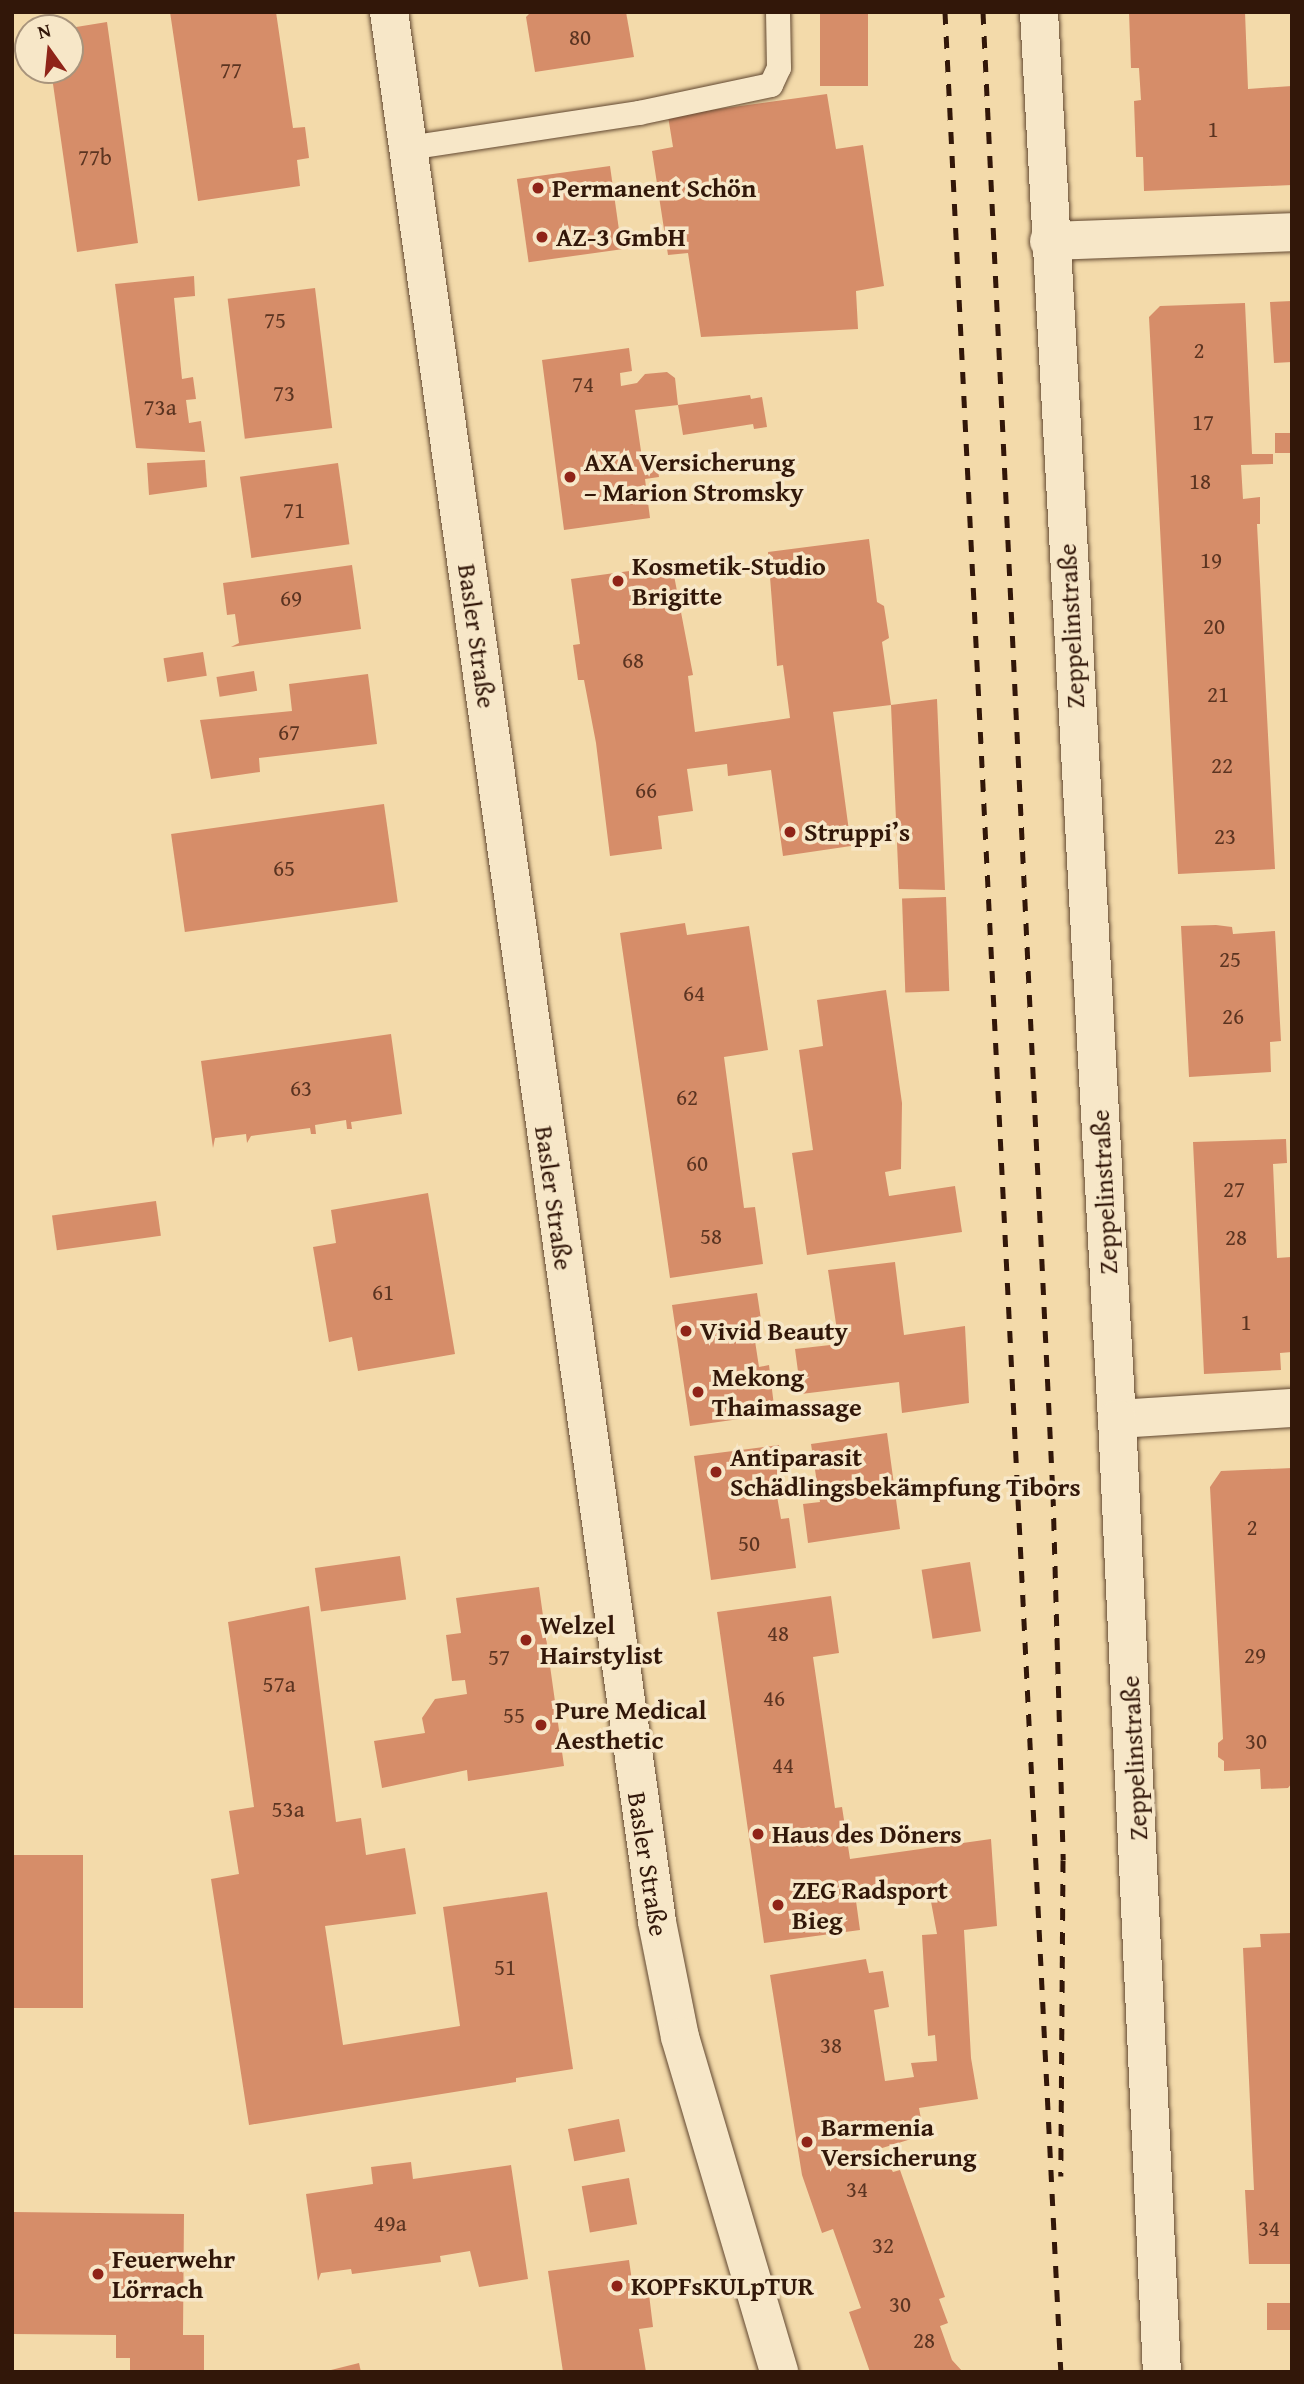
<!DOCTYPE html>
<html>
<head>
<meta charset="utf-8">
<style>
	body { margin:0 }
	#map { position:relative; width:1304px; height:2384px; overflow:hidden; background:#f3daaa; font-family:"Gentium Book Plus",serif }
	div>[style] { position:absolute }
	[style*='--x'] { left:calc(var(--x)*1px); top:calc(var(--y)*1px); width:calc(var(--w)*1px); rotate:calc(var(--a)*1deg) }
	.building>* { inset:0; background:#d68d69; transform-origin:0 0 }
	.roads { filter:drop-shadow(0 0 2px #624831) drop-shadow(0 0 2px #624831) }
	.service>* { height:24px; margin:-12px; padding:0 12px; transform-origin:12px; border-radius:12px; background:#f7e7c8 }
	.minor>* { height:38px; margin:-19px; padding:0 19px; transform-origin:19px; border-radius:19px; background:#f7e7c8 }
	.secondary>* { height:38px; margin:-19px; padding:0 19px; transform-origin:19px; border-radius:19px; background:#f7e7c8 }
	.rail>* { height:5px; margin-top:-2.5px; transform-origin:0; background:repeating-linear-gradient(90deg,#321709 0 12px,transparent 0 24px) }
	.dots>* { width:19px; height:19px; translate:-50% -50%; box-sizing:border-box; border:4px solid #f7e7c8; border-radius:50% }
	span { translate:-50% -50%; white-space:nowrap; text-align:center; line-height:1.15; -webkit-text-stroke:7px #f7e7c8; paint-order:stroke }
	.number-label { font-size:23px; color:#5b3421 }
	.number-label span { -webkit-text-stroke-width:0 }
	.poi-label { font-size:26px; color:#321709; font-weight:700 }
	.left { translate:0 -50%; text-align:left }
	.street-label { font-size:26px; color:#321709 }
	.frame { position:absolute; inset:0; border:14px solid #321709; pointer-events:none }
	.north { position:absolute; left:14px; top:14px; width:70px; height:70px; box-sizing:border-box; background:#f7e7c8; border:2px solid #a8947c; border-radius:50%; rotate:345deg; font-size:19px; font-weight:700; line-height:28px; text-align:center; color:#321709 }
	.north::after { content:''; display:block; margin:auto; width:24px; height:32px; background:#8f2418; clip-path:polygon(50% 0,100% 100%,50% 72%,0 100%) }
</style>
</head>
<body>
<div id="map">
	<div class="building">
		<div style="clip-path:polygon(170px 12px,276px 12px,293px 128px,305px 127px,309px 158px,297px 160px,300px 186px,198px 201px)"></div>
		<div style="clip-path:polygon(531px 12px,626px 12px,634px 57px,535px 72px,526px 17px)"></div>
		<div style="left:820px;top:12px;width:48px;height:74px"></div>
		<div style="clip-path:polygon(1129px 12px,1245px 12px,1248px 89px,1292px 86px,1292px 185px,1144px 191px,1143px 157px,1136px 157px,1134px 101px,1141px 100px,1139px 68px,1131px 68px)"></div>
		<div style="clip-path:polygon(107px 22px,138px 243px,77px 252px,51px 70px,70px 70px,70px 28px)"></div>
		<div style="clip-path:polygon(827px 94px,836px 149px,863px 145px,884px 286px,856px 291px,858px 329px,701px 337px,688px 253px,668px 255px,652px 151px,673px 147px,668px 116px)"></div>
		<div style="left:610px;top:166px;width:84px;height:94px;rotate:82deg"></div>
		<div style="clip-path:polygon(194px 276px,195px 296px,174px 298px,182px 379px,193px 377px,196px 399px,186px 400px,189px 423px,201px 421px,205px 452px,136px 448px,115px 284px)"></div>
		<div style="left:315px;top:288px;width:141px;height:88px;rotate:83deg"></div>
		<div style="clip-path:polygon(1292px 301px,1292px 362px,1274px 363px,1270px 302px)"></div>
		<div style="clip-path:polygon(1245px 303px,1252px 454px,1273px 454px,1273px 464px,1241px 465px,1243px 499px,1260px 497px,1260px 524px,1257px 524px,1275px 869px,1178px 874px,1149px 317px,1160px 306px)"></div>
		<div style="clip-path:polygon(629px 348px,632px 371px,620px 373px,621px 386px,637px 383px,645px 374px,667px 372px,675px 378px,678px 405px,635px 410px,642px 458px,656px 456px,659px 477px,645px 479px,650px 518px,564px 530px,542px 360px)"></div>
		<div style="clip-path:polygon(750px 395px,751px 399px,762px 397px,767px 427px,754px 429px,753px 424px,683px 435px,678px 405px)"></div>
		<div style="left:1292px;top:433px;width:20px;height:17px;rotate:90deg"></div>
		<div style="clip-path:polygon(205px 460px,207px 487px,149px 495px,147px 463px)"></div>
		<div style="left:338px;top:463px;width:82px;height:99px;rotate:82deg"></div>
		<div style="clip-path:polygon(869px 539px,877px 602px,884px 606px,889px 638px,882px 642px,891px 705px,937px 699px,945px 890px,899px 889px,891px 705px,833px 712px,851px 846px,783px 856px,771px 770px,728px 776px,727px 764px,687px 769px,693px 811px,658px 816px,662px 849px,610px 856px,596px 743px,584px 680px,578px 680px,573px 645px,580px 644px,571px 579px,644px 569px,649px 564px,672px 565px,693px 675px,688px 676px,695px 732px,790px 718px,783px 665px,777px 666px,768px 552px)"></div>
		<div style="clip-path:polygon(352px 565px,361px 629px,231px 647px,239px 643px,235px 614px,227px 615px,223px 583px)"></div>
		<div style="left:203px;top:652px;width:24px;height:40px;rotate:81deg"></div>
		<div style="left:254px;top:671px;width:20px;height:38px;rotate:81deg"></div>
		<div style="clip-path:polygon(368px 674px,377px 744px,259px 758px,260px 772px,211px 779px,200px 720px,292px 711px,289px 684px)"></div>
		<div style="left:384px;top:804px;width:99px;height:215px;rotate:82deg"></div>
		<div style="left:946px;top:897px;width:94px;height:44px;rotate:88deg"></div>
		<div style="clip-path:polygon(685px 923px,687px 935px,749px 926px,768px 1050px,724px 1057px,744px 1208px,755px 1207px,763px 1264px,670px 1278px,620px 933px)"></div>
		<div style="clip-path:polygon(1216px 925px,1232px 927px,1233px 934px,1275px 931px,1281px 1041px,1270px 1042px,1271px 1072px,1189px 1077px,1181px 926px)"></div>
		<div style="clip-path:polygon(886px 990px,902px 1103px,901px 1169px,885px 1172px,889px 1196px,955px 1186px,962px 1232px,807px 1255px,792px 1153px,813px 1150px,799px 1050px,823px 1046px,817px 1000px)"></div>
		<div style="clip-path:polygon(391px 1034px,402px 1114px,351px 1122px,352px 1129px,347px 1129px,346px 1120px,315px 1125px,316px 1134px,311px 1134px,310px 1128px,251px 1136px,247px 1143px,246px 1134px,215px 1138px,213px 1148px,201px 1061px)"></div>
		<div style="clip-path:polygon(1286px 1139px,1287px 1163px,1273px 1164px,1277px 1258px,1291px 1257px,1292px 1352px,1280px 1353px,1281px 1370px,1204px 1374px,1193px 1142px)"></div>
		<div style="clip-path:polygon(428px 1193px,455px 1354px,358px 1371px,352px 1337px,329px 1342px,313px 1247px,336px 1243px,331px 1210px)"></div>
		<div style="left:156px;top:1201px;width:35px;height:105px;rotate:82deg"></div>
		<div style="clip-path:polygon(895px 1262px,904px 1335px,965px 1326px,969px 1403px,902px 1413px,899px 1382px,801px 1394px,795px 1349px,839px 1344px,828px 1270px)"></div>
		<div style="clip-path:polygon(757px 1293px,764px 1339px,755px 1341px,759px 1367px,769px 1365px,775px 1414px,690px 1426px,672px 1305px)"></div>
		<div style="clip-path:polygon(887px 1433px,900px 1529px,808px 1543px,803px 1504px,820px 1502px,811px 1444px)"></div>
		<div style="clip-path:polygon(779px 1445px,785px 1495px,777px 1496px,781px 1519px,789px 1518px,796px 1568px,711px 1580px,694px 1456px)"></div>
		<div style="clip-path:polygon(1292px 1468px,1292px 1783px,1288px 1788px,1261px 1789px,1260px 1769px,1224px 1771px,1224px 1761px,1218px 1757px,1218px 1743px,1223px 1739px,1210px 1487px,1221px 1471px)"></div>
		<div style="left:400px;top:1556px;width:44px;height:86px;rotate:82deg"></div>
		<div style="left:970px;top:1562px;width:70px;height:49px;rotate:81deg"></div>
		<div style="clip-path:polygon(539px 1587px,564px 1766px,468px 1781px,467px 1770px,382px 1788px,374px 1741px,425px 1733px,422px 1718px,435px 1699px,467px 1694px,465px 1680px,452px 1681px,446px 1635px,461px 1633px,456px 1598px)"></div>
		<div style="clip-path:polygon(831px 1596px,839px 1653px,813px 1657px,835px 1808px,842px 1807px,850px 1859px,991px 1839px,997px 1926px,964px 1930px,971px 2058px,978px 2099px,919px 2108px,924px 2135px,879px 2149px,893px 2172px,900px 2170px,945px 2297px,939px 2299px,948px 2323px,940px 2326px,952px 2360px,963px 2372px,870px 2372px,849px 2312px,861px 2308px,833px 2229px,822px 2233px,802px 2175px,770px 1975px,866px 1959px,869px 1973px,883px 1971px,889px 2007px,874px 2010px,885px 2081px,914px 2077px,911px 2063px,937px 2061px,935px 2035px,928px 2036px,922px 1935px,937px 1934px,929px 1891px,856px 1901px,860px 1930px,764px 1943px,717px 1612px)"></div>
		<div style="clip-path:polygon(309px 1606px,336px 1822px,361px 1818px,366px 1855px,405px 1848px,416px 1914px,325px 1926px,343px 2045px,460px 2026px,443px 1907px,547px 1892px,573px 2069px,516px 2078px,516px 2082px,249px 2125px,211px 1879px,239px 1874px,229px 1811px,254px 1807px,228px 1622px)"></div>
		<div style="left:12px;top:1855px;width:71px;height:153px"></div>
		<div style="clip-path:polygon(1292px 1933px,1292px 2264px,1249px 2264px,1245px 2190px,1254px 2190px,1243px 1948px,1261px 1947px,1260px 1934px)"></div>
		<div style="left:619px;top:2119px;width:33px;height:52px;rotate:79deg"></div>
		<div style="clip-path:polygon(411px 2162px,413px 2179px,511px 2165px,528px 2279px,479px 2287px,470px 2251px,440px 2256px,441px 2262px,352px 2274px,351px 2269px,321px 2273px,318px 2281px,306px 2194px,373px 2184px,371px 2167px)"></div>
		<div style="left:629px;top:2178px;width:47px;height:48px;rotate:80deg"></div>
		<div style="clip-path:polygon(12px 2212px,184px 2214px,183px 2335px,204px 2335px,204px 2372px,130px 2372px,130px 2358px,116px 2358px,116px 2335px,12px 2334px)"></div>
		<div style="clip-path:polygon(629px 2260px,633px 2288px,648px 2286px,653px 2327px,639px 2329px,646px 2372px,563px 2372px,548px 2271px)"></div>
		<div style="left:1267px;top:2303px;width:25px;height:27px"></div>
		<div style="clip-path:polygon(359px 2363px,361px 2372px,327px 2372px,327px 2371px)"></div>
	</div>
	<div class="roads">
		<div class="service">
			<div style="--x:408;--y:148;--w:234;--a:-8.6"></div>
			<div style="--x:639;--y:113;--w:135;--a:-12"></div>
			<div style="--x:771;--y:85;--w:19;--a:-65"></div>
			<div style="--x:779;--y:68;--w:56;--a:-91"></div>
		</div>
		<div class="minor">
			<div style="--x:1049;--y:241;--w:243;--a:-2.1"></div>
			<div style="--x:1117;--y:1419;--w:175;--a:-3.6"></div>
		</div>
		<div class="secondary">
			<div style="--x:389;--y:12;--w:1929;--a:82.01"></div>
			<div style="--x:657;--y:1922;--w:117;--a:78.7"></div>
			<div style="--x:680;--y:2037;--w:349;--a:73.5"></div>
			<div style="--x:1039;--y:12;--w:1409;--a:86.83"></div>
			<div style="--x:1117;--y:1419;--w:954;--a:87.3"></div>
		</div>
	</div>
	<div class="rail">
		<div style="--x:945;--y:12;--w:2363;--a:87.19"></div>
		<div style="--x:983;--y:12;--w:1484;--a:87.3"></div>
		<div style="--x:1053;--y:1494;--w:366;--a:88.4"></div>
		<div style="--x:1063;--y:1860;--w:316;--a:90.4"></div>
	</div>
	<div class="dots">
		<div style="left:538px;top:188px;background:#8f2418"></div>
		<div style="left:542px;top:237px;background:#8f2418"></div>
		<div style="left:570px;top:477px;background:#8f2418"></div>
		<div style="left:618px;top:581px;background:#8f2418"></div>
		<div style="left:790px;top:832px;background:#8f2418"></div>
		<div style="left:686px;top:1331px;background:#8f2418"></div>
		<div style="left:698px;top:1392px;background:#8f2418"></div>
		<div style="left:716px;top:1472px;background:#8f2418"></div>
		<div style="left:526px;top:1640px;background:#8f2418"></div>
		<div style="left:541px;top:1725px;background:#8f2418"></div>
		<div style="left:758px;top:1834px;background:#8f2418"></div>
		<div style="left:778px;top:1905px;background:#8f2418"></div>
		<div style="left:807px;top:2142px;background:#8f2418"></div>
		<div style="left:98px;top:2274px;background:#8f2418"></div>
		<div style="left:617px;top:2286px;background:#8f2418"></div>
	</div>
	<div class="number-label">
		<span style="left:580px;top:37px">80</span>
		<span style="left:231px;top:70px">77</span>
		<span style="left:1213px;top:129px">1</span>
		<span style="left:95px;top:157px">77b</span>
		<span style="left:275px;top:320px">75</span>
		<span style="left:1199px;top:350px">2</span>
		<span style="left:583px;top:384px">74</span>
		<span style="left:284px;top:393px">73</span>
		<span style="left:160px;top:407px">73a</span>
		<span style="left:1203px;top:422px">17</span>
		<span style="left:1200px;top:481px">18</span>
		<span style="left:294px;top:510px">71</span>
		<span style="left:1211px;top:560px">19</span>
		<span style="left:291px;top:598px">69</span>
		<span style="left:1214px;top:626px">20</span>
		<span style="left:633px;top:660px">68</span>
		<span style="left:1218px;top:694px">21</span>
		<span style="left:289px;top:732px">67</span>
		<span style="left:1222px;top:765px">22</span>
		<span style="left:646px;top:790px">66</span>
		<span style="left:1225px;top:836px">23</span>
		<span style="left:284px;top:868px">65</span>
		<span style="left:1230px;top:959px">25</span>
		<span style="left:694px;top:993px">64</span>
		<span style="left:1233px;top:1016px">26</span>
		<span style="left:301px;top:1088px">63</span>
		<span style="left:687px;top:1097px">62</span>
		<span style="left:697px;top:1163px">60</span>
		<span style="left:1234px;top:1189px">27</span>
		<span style="left:711px;top:1236px">58</span>
		<span style="left:1236px;top:1237px">28</span>
		<span style="left:383px;top:1292px">61</span>
		<span style="left:1246px;top:1322px">1</span>
		<span style="left:1252px;top:1527px">2</span>
		<span style="left:749px;top:1543px">50</span>
		<span style="left:778px;top:1633px">48</span>
		<span style="left:1255px;top:1655px">29</span>
		<span style="left:499px;top:1657px">57</span>
		<span style="left:279px;top:1684px">57a</span>
		<span style="left:774px;top:1698px">46</span>
		<span style="left:514px;top:1715px">55</span>
		<span style="left:1256px;top:1741px">30</span>
		<span style="left:783px;top:1765px">44</span>
		<span style="left:288px;top:1809px">53a</span>
		<span style="left:505px;top:1967px">51</span>
		<span style="left:831px;top:2045px">38</span>
		<span style="left:857px;top:2189px">34</span>
		<span style="left:390px;top:2223px">49a</span>
		<span style="left:1269px;top:2228px">34</span>
		<span style="left:883px;top:2245px">32</span>
		<span style="left:900px;top:2304px">30</span>
		<span style="left:924px;top:2340px">28</span>
	</div>
	<div class="poi-label">
		<span class="left" style="left:552px;top:188px">Permanent Schön</span>
		<span class="left" style="left:556px;top:237px">AZ-3 GmbH</span>
		<span class="left" style="left:584px;top:477px">AXA Versicherung<br>– Marion Stromsky</span>
		<span class="left" style="left:632px;top:581px">Kosmetik-Studio<br>Brigitte</span>
		<span class="left" style="left:804px;top:832px">Struppi’s</span>
		<span class="left" style="left:700px;top:1331px">Vivid Beauty</span>
		<span class="left" style="left:712px;top:1392px">Mekong<br>Thaimassage</span>
		<span class="left" style="left:730px;top:1472px">Antiparasit<br>Schädlingsbekämpfung Tibors</span>
		<span class="left" style="left:540px;top:1640px">Welzel<br>Hairstylist</span>
		<span class="left" style="left:555px;top:1725px">Pure Medical<br>Aesthetic</span>
		<span class="left" style="left:772px;top:1834px">Haus des Döners</span>
		<span class="left" style="left:792px;top:1905px">ZEG Radsport<br>Bieg</span>
		<span class="left" style="left:821px;top:2142px">Barmenia<br>Versicherung</span>
		<span class="left" style="left:112px;top:2274px">Feuerwehr<br>Lörrach</span>
		<span class="left" style="left:631px;top:2286px">KOPFsKULpTUR</span>
	</div>
	<div class="street-label">
		<span style="left:1071px;top:626px;rotate:-93deg">Zeppelinstraße</span>
		<span style="left:477px;top:636px;rotate:82deg">Basler Straße</span>
		<span style="left:1104px;top:1192px;rotate:-93deg">Zeppelinstraße</span>
		<span style="left:554px;top:1198px;rotate:82deg">Basler Straße</span>
		<span style="left:1134px;top:1758px;rotate:-93deg">Zeppelinstraße</span>
		<span style="left:648px;top:1864px;rotate:81deg">Basler Straße</span>
	</div>
	<div class="frame"></div>
	<div class="north">N</div>
</div>
</body>
</html>
